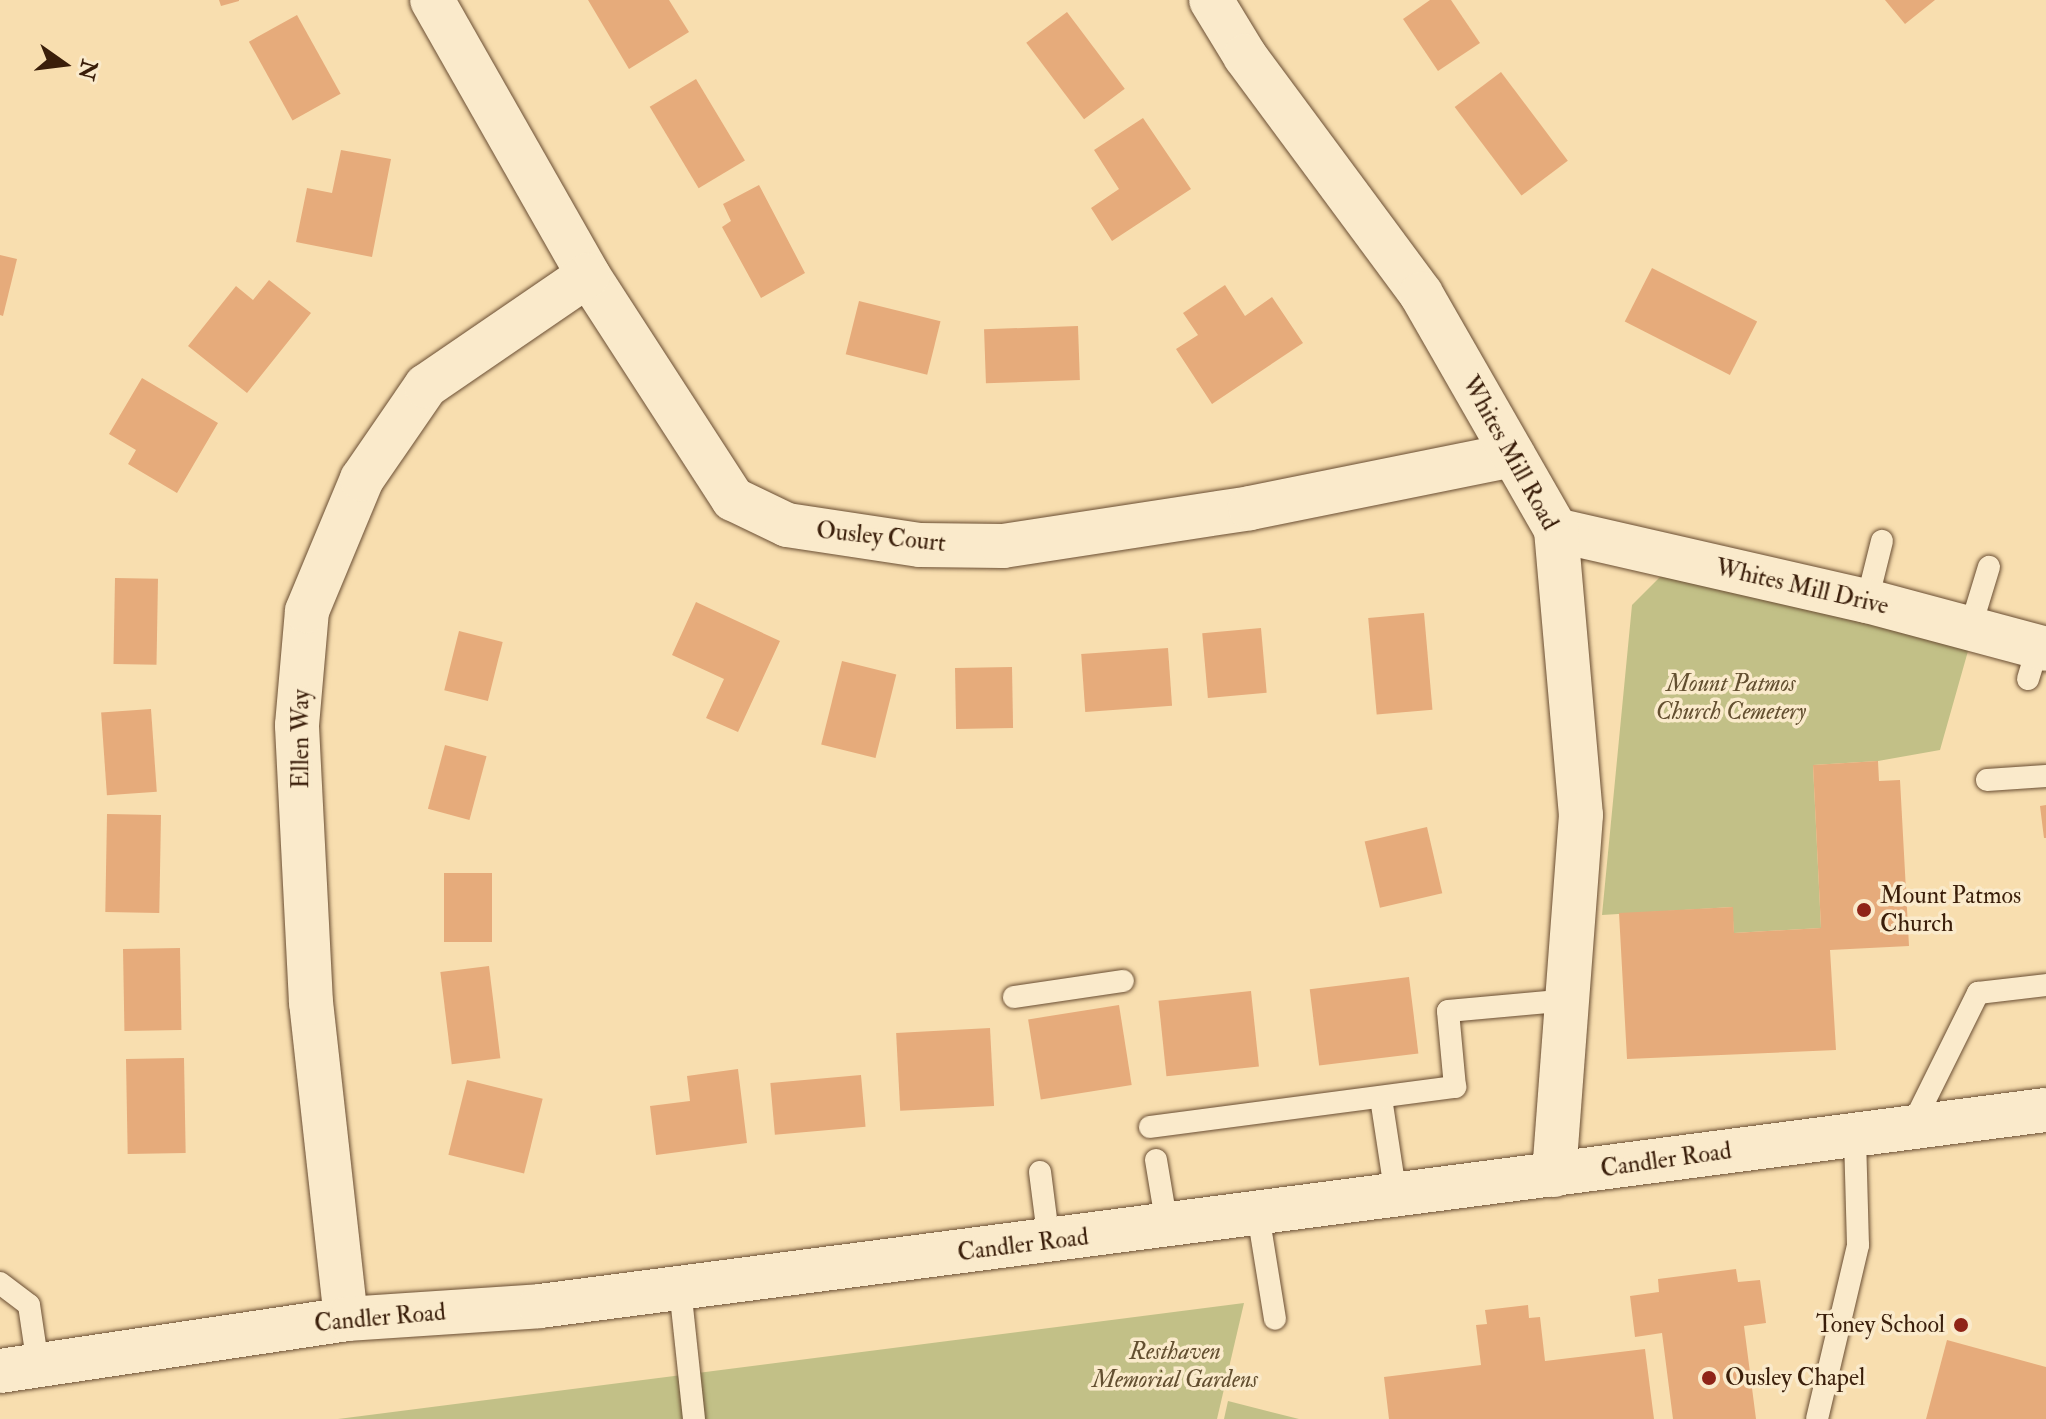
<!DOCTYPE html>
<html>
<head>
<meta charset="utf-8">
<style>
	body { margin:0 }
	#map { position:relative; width:2046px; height:1419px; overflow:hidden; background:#f8deaf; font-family:"IM FELL Double Pica",serif }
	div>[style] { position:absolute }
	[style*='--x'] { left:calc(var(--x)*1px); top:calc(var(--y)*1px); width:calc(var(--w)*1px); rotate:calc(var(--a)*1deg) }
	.green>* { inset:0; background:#c2c087 }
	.building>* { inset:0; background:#e6ab7b; transform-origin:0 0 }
	.roads { filter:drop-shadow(0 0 2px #6a4e33) drop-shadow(0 0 2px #6a4e33) }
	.lane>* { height:22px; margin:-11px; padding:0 11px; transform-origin:11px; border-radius:11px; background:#faeacb }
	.street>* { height:44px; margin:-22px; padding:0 22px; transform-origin:22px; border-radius:22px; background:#faeacb }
	.secondary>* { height:44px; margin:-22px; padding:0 22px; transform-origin:22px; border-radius:22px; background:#faeacb }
	.dots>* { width:22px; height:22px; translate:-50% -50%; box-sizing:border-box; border:4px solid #faeacb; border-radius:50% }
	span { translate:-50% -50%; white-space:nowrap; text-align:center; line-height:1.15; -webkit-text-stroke:7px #faeacb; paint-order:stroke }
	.street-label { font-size:24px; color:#3a1e0a }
	.park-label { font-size:24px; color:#634f30; font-style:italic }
	.poi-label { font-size:24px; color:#3a1e0a }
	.left { translate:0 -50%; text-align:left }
	.right { translate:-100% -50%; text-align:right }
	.north { position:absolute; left:24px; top:24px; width:80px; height:80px; -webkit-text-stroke:6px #faeacb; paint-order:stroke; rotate:104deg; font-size:22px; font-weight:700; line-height:32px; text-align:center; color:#3a1e0a }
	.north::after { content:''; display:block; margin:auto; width:28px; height:36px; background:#3a1e0a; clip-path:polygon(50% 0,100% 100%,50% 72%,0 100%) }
</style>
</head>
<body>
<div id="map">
	<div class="green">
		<div style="clip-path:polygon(1665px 572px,1970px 644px,1940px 750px,1878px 761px,1813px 765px,1821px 928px,1734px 933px,1732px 907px,1602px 915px,1632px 605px)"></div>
		<div style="clip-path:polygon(1244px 1303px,1217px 1419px,338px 1419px)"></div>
		<div style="clip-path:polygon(1228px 1401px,1299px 1419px,1224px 1419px)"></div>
	</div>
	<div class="building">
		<div style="clip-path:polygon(219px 0,239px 0,239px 1px,221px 6px)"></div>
		<div style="clip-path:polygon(588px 0,669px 0,689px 32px,629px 69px)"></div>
		<div style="clip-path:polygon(1430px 0,1451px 0,1480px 43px,1438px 71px,1403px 19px)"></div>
		<div style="clip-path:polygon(1885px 0,1935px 0,1905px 24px)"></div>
		<div style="left:1067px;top:12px;width:96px;height:51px;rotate:53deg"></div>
		<div style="left:297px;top:15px;width:90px;height:55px;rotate:61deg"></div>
		<div style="left:1501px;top:72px;width:111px;height:58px;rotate:53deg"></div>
		<div style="left:696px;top:79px;width:95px;height:54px;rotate:59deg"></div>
		<div style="clip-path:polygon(1143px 118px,1191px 189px,1112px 241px,1091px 208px,1119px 189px,1094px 150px)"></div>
		<div style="clip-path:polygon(341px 150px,391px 159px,372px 257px,296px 242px,307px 188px,332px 193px)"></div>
		<div style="clip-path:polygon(759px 185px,805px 273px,761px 298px,722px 227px,731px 221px,723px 204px)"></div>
		<div style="clip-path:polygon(0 255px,17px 259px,3px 316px,0 315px)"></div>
		<div style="left:1652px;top:268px;width:118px;height:60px;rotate:27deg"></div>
		<div style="clip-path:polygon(269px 280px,311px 313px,247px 393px,188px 346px,236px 286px,253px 300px)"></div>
		<div style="clip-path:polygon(1225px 285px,1245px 316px,1272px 297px,1303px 343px,1212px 404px,1176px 349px,1198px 335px,1183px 313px)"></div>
		<div style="left:859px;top:301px;width:84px;height:55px;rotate:14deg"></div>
		<div style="left:1078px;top:326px;width:54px;height:94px;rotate:88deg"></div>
		<div style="clip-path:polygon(142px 378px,218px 423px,177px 493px,128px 464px,136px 450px,109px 434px)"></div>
		<div style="left:115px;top:578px;width:43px;height:86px;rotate:1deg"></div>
		<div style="clip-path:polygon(696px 602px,780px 641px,738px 732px,706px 718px,724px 679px,672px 655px)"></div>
		<div style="left:1424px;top:613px;width:97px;height:56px;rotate:85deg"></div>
		<div style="left:1261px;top:628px;width:65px;height:59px;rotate:85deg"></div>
		<div style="left:459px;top:631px;width:45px;height:61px;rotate:14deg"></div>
		<div style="left:1168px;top:648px;width:58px;height:87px;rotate:86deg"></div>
		<div style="left:842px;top:661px;width:56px;height:86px;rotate:14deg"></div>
		<div style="left:1012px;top:667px;width:61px;height:57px;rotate:89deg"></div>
		<div style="left:151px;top:709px;width:83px;height:50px;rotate:86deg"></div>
		<div style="left:445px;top:745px;width:43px;height:66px;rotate:15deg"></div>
		<div style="clip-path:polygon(1878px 761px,1879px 781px,1900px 780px,1909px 946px,1830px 950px,1836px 1050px,1627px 1059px,1619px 913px,1733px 907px,1734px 933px,1821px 928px,1813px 765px)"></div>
		<div style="clip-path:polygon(2046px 805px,2046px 838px,2044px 838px,2040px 806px)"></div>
		<div style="left:107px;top:814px;width:54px;height:98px;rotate:1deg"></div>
		<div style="left:1427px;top:827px;width:68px;height:64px;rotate:77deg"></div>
		<div style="left:444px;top:873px;width:48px;height:69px"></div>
		<div style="left:180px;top:948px;width:82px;height:57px;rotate:89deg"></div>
		<div style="left:489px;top:966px;width:93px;height:49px;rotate:83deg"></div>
		<div style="left:1409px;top:977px;width:77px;height:100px;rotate:83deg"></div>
		<div style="left:1251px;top:991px;width:76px;height:93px;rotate:84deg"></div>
		<div style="left:1119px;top:1005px;width:81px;height:92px;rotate:81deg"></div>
		<div style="left:990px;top:1028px;width:78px;height:94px;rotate:87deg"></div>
		<div style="left:184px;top:1058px;width:95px;height:58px;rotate:89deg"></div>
		<div style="clip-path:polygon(738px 1069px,747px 1143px,656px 1155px,650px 1106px,690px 1101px,687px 1076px)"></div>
		<div style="left:861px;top:1075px;width:52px;height:91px;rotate:85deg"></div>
		<div style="left:467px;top:1080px;width:78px;height:77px;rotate:14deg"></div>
		<div style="clip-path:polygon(1736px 1269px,1738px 1282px,1760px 1280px,1766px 1323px,1744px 1326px,1756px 1419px,1673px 1419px,1662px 1333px,1635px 1337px,1630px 1296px,1659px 1292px,1658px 1279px)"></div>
		<div style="clip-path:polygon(1528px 1305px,1529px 1318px,1540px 1317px,1545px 1361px,1645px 1349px,1654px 1419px,1389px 1419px,1384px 1377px,1481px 1365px,1476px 1325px,1487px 1324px,1485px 1310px)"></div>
		<div style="clip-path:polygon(1947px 1340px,2046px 1367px,2046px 1419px,1926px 1419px)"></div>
	</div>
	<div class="roads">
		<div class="lane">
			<div style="--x:1867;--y:601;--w:62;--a:-76"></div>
			<div style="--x:1970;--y:629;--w:65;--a:-73"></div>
			<div style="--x:2028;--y:679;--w:34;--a:-73"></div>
			<div style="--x:1987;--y:780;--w:59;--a:-3.9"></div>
			<div style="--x:1014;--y:997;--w:110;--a:-8.4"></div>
			<div style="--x:1381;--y:1098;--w:99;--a:81.3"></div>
			<div style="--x:1150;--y:1127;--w:308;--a:-7.5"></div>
			<div style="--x:1455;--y:1087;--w:76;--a:-95.3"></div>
			<div style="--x:1448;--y:1011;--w:122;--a:-5.2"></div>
			<div style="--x:1911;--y:1128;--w:151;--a:-63.6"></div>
			<div style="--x:1978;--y:993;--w:68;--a:-6.7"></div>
			<div style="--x:1156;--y:1160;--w:67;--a:80.5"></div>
			<div style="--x:1040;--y:1172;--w:71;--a:82.7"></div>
			<div style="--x:1258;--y:1214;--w:106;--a:80.8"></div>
			<div style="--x:0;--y:1283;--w:36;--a:37"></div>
			<div style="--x:29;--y:1305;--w:61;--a:81.5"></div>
			<div style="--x:680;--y:1288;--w:132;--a:83.9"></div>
			<div style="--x:1817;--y:1419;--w:179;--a:-76.7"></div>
			<div style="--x:1858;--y:1245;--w:110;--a:-91.6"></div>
		</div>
		<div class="street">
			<div style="--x:432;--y:0;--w:316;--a:60.4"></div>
			<div style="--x:588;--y:275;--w:267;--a:57.1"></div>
			<div style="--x:733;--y:499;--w:60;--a:25.7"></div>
			<div style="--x:787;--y:525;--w:134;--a:8.6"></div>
			<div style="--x:920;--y:545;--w:83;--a:0.7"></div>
			<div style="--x:1003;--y:546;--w:250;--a:-8.7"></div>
			<div style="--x:1250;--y:508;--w:268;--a:-11.4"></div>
			<div style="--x:1556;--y:530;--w:319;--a:12.9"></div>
			<div style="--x:1867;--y:601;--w:185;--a:15"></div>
			<div style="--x:346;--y:1319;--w:318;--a:-96.3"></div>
			<div style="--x:311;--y:1003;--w:278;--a:-92.9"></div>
			<div style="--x:297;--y:725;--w:114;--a:-85"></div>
			<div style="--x:307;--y:611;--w:143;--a:-67.4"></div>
			<div style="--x:362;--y:479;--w:113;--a:-55.5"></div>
			<div style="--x:426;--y:386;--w:196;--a:-34.4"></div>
		</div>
		<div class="secondary">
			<div style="--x:1211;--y:0;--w:66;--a:58.7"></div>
			<div style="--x:1245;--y:56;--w:296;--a:53.5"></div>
			<div style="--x:1421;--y:294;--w:272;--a:60.2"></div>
			<div style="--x:1556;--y:530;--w:286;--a:85"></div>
			<div style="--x:1581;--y:815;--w:361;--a:94.3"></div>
			<div style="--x:0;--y:1371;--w:350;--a:-8.5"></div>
			<div style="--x:346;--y:1319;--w:194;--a:-3.8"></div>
			<div style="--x:540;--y:1306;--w:1519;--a:-7.42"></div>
		</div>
	</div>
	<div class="dots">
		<div style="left:1864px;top:910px;background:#8f2418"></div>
		<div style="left:1961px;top:1325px;background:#8f2418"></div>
		<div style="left:1709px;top:1378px;background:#8f2418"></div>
	</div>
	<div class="street-label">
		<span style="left:1510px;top:453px;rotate:61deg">Whites Mill Road</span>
		<span style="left:881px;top:537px;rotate:6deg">Ousley Court</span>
		<span style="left:1802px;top:587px;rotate:13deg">Whites Mill Drive</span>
		<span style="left:301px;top:739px;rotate:-90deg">Ellen Way</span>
		<span style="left:1666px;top:1160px;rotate:-8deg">Candler Road</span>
		<span style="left:1023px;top:1245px;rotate:-7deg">Candler Road</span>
		<span style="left:380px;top:1318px;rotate:-5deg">Candler Road</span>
	</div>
	<div class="park-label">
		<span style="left:1731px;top:698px">Mount Patmos<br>Church Cemetery</span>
		<span style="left:1175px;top:1366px">Resthaven<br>Memorial Gardens</span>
	</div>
	<div class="poi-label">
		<span class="left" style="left:1880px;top:910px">Mount Patmos<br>Church</span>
		<span class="right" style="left:1945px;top:1325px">Toney School</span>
		<span class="left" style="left:1725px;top:1378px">Ousley Chapel</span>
	</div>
	<div class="north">N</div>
</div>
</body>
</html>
